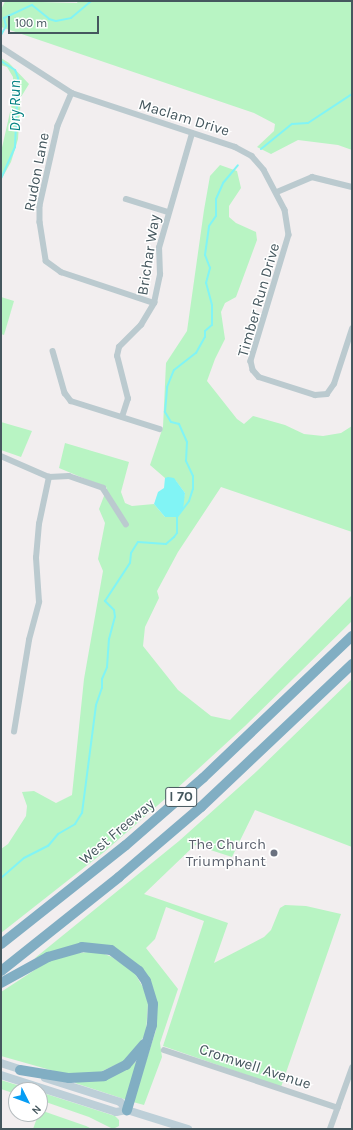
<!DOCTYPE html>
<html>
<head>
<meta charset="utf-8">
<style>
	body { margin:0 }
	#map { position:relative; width:353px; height:1130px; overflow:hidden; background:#f2eeef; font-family:Karla,sans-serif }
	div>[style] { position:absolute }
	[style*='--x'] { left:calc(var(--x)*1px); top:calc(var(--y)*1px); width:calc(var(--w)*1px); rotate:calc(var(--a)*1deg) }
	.green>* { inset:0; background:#b8f4c3 }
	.water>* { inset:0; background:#81f4f5 }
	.stream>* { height:2px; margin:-1px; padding:0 1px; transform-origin:1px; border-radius:1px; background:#81f4f5 }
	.minor>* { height:5.5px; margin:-2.75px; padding:0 2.75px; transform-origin:2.75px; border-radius:2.75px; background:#bbcacf }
	.secondary>* { height:8px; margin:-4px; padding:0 4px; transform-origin:4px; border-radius:4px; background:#bdcfd8 }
	.motorway>* { height:10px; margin:-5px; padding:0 5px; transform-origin:5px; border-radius:5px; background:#81aec3 }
	.dots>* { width:11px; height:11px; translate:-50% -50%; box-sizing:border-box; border:2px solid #fff; border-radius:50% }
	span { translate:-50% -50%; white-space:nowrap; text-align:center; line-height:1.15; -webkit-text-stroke:3px #fff; paint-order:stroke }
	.shield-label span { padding:1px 3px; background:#fff; border:1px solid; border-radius:3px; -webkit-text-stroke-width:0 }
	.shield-label { font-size:14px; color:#45575e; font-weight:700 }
	.street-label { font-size:15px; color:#45575e }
	.worship-label { font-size:15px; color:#5b616d }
	.right { translate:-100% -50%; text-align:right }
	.water-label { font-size:16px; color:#058384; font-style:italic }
	.frame { position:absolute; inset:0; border:2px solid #45575e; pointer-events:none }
	.north { position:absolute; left:8px; top:1082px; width:40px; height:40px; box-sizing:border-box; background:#fff; border:1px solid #b5bcbf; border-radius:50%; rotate:132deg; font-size:11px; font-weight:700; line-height:16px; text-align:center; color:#45575e }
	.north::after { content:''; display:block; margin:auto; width:14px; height:18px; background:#069df4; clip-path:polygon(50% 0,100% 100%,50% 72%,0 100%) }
	.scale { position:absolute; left:8px; top:16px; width:91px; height:18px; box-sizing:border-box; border:2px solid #45575e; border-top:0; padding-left:5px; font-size:12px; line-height:14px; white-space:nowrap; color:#45575e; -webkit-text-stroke:3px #fff; paint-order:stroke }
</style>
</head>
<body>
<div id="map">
	<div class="green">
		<div style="clip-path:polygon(5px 1px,77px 3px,78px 1px,352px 1px,352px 150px,338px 145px,298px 140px,271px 154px,257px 147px,274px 131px,275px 124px,254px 113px,1px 27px,1px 10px)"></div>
		<div style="clip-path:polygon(1px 58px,9px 63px,29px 84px,21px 97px,18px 139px,11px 162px,1px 180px,1px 152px,13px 99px,13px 77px,7px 67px,1px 65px)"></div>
		<div style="clip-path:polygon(220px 165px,237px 171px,241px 188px,229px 206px,229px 217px,236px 223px,256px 232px,257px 240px,236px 297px,225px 303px,221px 312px,225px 339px,215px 359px,207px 381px,237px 419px,244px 424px,253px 416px,285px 425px,304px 434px,323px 436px,341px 433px,352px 426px,352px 532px,221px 487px,178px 552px,157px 591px,159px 598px,145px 627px,143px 646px,178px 690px,211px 716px,230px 720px,352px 595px,352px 621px,245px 726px,173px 792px,104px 852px,1px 933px,1px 849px,8px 844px,26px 816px,27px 806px,22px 792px,34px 791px,56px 803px,72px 795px,84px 679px,103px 571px,98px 559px,105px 523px,99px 509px,107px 488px,59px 468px,65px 443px,129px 462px,121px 492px,125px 503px,132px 506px,154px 504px,165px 517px,182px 506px,185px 493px,176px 481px,165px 478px,150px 465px,163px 427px,166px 363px,187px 331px,204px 210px,210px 176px)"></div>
		<div style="clip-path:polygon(1px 297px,14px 301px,4px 335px,1px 334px)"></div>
		<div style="clip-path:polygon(1px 422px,32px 431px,21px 457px,1px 450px)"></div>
		<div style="clip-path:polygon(352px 679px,352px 847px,255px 810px,232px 857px,195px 845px,144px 894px,228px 923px,214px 963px,264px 937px,271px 930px,280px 908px,285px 905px,306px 906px,341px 914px,281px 1087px,163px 1046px,204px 921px,166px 907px,155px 939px,146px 948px,178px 989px,160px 1043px,162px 1057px,144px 1105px,133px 1102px,156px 1030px,157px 1007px,153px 988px,104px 946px,35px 958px,179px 841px,257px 771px)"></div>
		<div style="clip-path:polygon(97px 951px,112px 957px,134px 972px,144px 989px,148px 1003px,146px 1034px,126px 1060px,96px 1074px,61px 1073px,1px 1056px,1px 992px,50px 960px,70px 954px)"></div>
		<div style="clip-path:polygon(138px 1060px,127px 1100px,75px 1083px,76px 1081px,131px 1066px)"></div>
		<div style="clip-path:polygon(1px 1080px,33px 1090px,16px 1090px,16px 1094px,1px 1089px)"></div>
		<div style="clip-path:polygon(40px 1092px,115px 1116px,119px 1120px,119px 1126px,113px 1129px,89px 1117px,40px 1100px)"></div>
		<div style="clip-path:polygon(40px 1110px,86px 1126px,92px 1129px,33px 1129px)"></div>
	</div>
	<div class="water">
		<div style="clip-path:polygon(168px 477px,174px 478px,185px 493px,183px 510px,177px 517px,165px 517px,154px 504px,158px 492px,164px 488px,165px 478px)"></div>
	</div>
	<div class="stream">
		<div style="--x:1;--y:35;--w:10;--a:-61"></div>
		<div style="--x:6;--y:26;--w:8;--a:-104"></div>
		<div style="--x:4;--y:18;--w:31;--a:-25"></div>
		<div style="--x:32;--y:5;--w:22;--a:39"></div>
		<div style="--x:49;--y:19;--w:7;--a:16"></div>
		<div style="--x:56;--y:21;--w:15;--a:-11"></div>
		<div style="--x:71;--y:18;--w:26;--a:-40"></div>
		<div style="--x:1;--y:61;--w:17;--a:33"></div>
		<div style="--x:15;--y:70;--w:9;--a:69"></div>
		<div style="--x:18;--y:78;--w:69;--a:92.5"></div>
		<div style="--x:15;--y:147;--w:35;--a:114"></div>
		<div style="--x:261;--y:149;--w:40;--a:-39"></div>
		<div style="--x:292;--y:124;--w:16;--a:-4"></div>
		<div style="--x:308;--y:123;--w:53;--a:-33.4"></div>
		<div style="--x:1;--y:878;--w:30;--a:-41"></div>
		<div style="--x:24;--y:858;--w:27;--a:-27"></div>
		<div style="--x:48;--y:846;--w:16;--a:-50"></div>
		<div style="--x:58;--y:834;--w:20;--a:-30"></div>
		<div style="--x:75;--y:824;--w:13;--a:-58"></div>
		<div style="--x:82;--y:813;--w:109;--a:-82.6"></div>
		<div style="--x:96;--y:705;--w:18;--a:-71"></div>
		<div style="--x:102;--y:688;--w:9;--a:-90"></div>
		<div style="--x:102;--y:679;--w:13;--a:-67"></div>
		<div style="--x:107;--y:667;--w:28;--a:-86"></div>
		<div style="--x:109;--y:639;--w:23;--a:-75"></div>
		<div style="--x:115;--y:617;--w:7;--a:-98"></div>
		<div style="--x:114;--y:610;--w:13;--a:-135"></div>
		<div style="--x:105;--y:601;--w:45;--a:-56.7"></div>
		<div style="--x:130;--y:563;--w:10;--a:-84"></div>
		<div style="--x:131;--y:553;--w:13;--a:-58"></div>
		<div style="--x:138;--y:542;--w:28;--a:4"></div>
		<div style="--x:166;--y:544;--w:11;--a:-41"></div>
		<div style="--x:174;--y:537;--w:5;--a:-53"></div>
		<div style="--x:177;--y:533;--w:16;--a:-90"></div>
		<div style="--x:177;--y:517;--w:20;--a:-53"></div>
		<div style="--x:189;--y:501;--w:13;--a:-72"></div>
		<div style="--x:193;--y:489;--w:13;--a:-90"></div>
		<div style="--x:193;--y:476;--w:17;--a:-115"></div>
		<div style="--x:186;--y:461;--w:19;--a:-87"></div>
		<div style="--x:187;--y:442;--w:20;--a:-114"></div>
		<div style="--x:179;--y:424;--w:8;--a:-166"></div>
		<div style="--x:171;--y:422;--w:12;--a:-121"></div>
		<div style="--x:165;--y:412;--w:25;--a:-85"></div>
		<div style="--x:167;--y:387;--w:18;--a:-68"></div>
		<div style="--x:174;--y:370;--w:28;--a:-38"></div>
		<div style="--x:196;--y:353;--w:18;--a:-61"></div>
		<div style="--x:205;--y:337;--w:6;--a:-90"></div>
		<div style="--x:205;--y:331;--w:9;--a:-41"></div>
		<div style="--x:212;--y:325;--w:20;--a:-90"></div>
		<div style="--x:212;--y:305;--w:23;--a:-105"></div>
		<div style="--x:206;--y:283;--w:16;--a:-75"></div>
		<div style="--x:210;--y:268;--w:14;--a:-111"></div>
		<div style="--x:205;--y:255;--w:29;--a:-82"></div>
		<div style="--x:209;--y:226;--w:12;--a:-55"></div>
		<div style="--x:216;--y:216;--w:17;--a:-90"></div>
		<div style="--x:216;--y:199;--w:17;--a:-66"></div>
		<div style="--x:223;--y:183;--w:23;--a:-50"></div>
	</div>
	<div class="minor">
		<div style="--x:1;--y:47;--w:85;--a:32.9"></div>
		<div style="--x:72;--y:93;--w:172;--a:18.3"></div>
		<div style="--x:235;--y:147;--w:19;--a:28"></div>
		<div style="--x:252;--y:156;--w:18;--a:49"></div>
		<div style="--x:264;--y:170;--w:45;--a:62.3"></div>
		<div style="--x:285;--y:210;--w:25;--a:81"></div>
		<div style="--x:289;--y:235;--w:132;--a:106.8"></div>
		<div style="--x:251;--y:361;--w:9;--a:77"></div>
		<div style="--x:253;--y:370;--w:9;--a:49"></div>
		<div style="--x:259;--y:377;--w:59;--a:17.8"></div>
		<div style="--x:315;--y:395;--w:12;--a:-5"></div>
		<div style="--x:327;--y:394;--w:12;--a:-55"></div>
		<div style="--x:334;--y:384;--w:58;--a:-71.9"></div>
		<div style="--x:72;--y:93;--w:36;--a:113"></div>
		<div style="--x:58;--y:126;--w:82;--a:102.7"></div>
		<div style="--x:40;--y:206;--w:16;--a:90"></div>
		<div style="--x:40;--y:222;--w:39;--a:81"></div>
		<div style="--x:46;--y:261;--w:19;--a:36"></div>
		<div style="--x:61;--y:272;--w:98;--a:18.4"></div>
		<div style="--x:277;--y:192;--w:38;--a:-23"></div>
		<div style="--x:312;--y:177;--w:41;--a:14"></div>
		<div style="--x:126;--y:199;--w:44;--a:17.2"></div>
		<div style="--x:53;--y:351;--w:44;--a:74.1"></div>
		<div style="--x:65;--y:393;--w:10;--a:53"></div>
		<div style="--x:71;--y:401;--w:93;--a:17.5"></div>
		<div style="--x:122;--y:417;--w:19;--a:-72"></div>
		<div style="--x:128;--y:399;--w:44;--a:-104.3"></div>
		<div style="--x:117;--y:356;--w:9;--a:-77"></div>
		<div style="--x:119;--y:347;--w:31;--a:-45"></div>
		<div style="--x:141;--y:325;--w:26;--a:-59"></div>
		<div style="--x:154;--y:303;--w:29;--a:-78"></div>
		<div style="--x:160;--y:275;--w:27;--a:-92"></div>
		<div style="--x:159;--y:248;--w:119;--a:-73.9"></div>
		<div style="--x:1;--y:456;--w:52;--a:23.6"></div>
		<div style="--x:49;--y:477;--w:20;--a:-3"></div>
		<div style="--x:69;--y:476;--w:36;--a:19"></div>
		<div style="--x:103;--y:488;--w:43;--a:57.4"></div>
		<div style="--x:14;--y:732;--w:93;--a:-80.7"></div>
		<div style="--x:29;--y:640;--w:39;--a:-75"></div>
		<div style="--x:39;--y:602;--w:44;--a:-93.9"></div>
		<div style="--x:36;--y:558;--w:34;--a:-85"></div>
		<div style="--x:39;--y:524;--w:48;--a:-78"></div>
		<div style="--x:164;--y:1050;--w:183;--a:18.4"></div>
		<div style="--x:330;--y:1129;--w:65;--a:-70.2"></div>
	</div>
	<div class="secondary">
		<div style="--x:1;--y:1063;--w:25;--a:18"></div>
		<div style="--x:1;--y:1075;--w:121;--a:17.8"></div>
		<div style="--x:116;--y:1112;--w:11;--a:-10"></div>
		<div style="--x:45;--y:1078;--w:79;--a:17.7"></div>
		<div style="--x:120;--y:1102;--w:11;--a:49"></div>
		<div style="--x:127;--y:1110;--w:64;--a:17.3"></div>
	</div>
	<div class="motorway">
		<div style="--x:1;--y:944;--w:159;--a:-38.4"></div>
		<div style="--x:126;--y:845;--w:102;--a:-41"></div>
		<div style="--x:203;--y:778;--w:206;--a:-43.6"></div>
		<div style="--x:1;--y:971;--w:151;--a:-38.5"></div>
		<div style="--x:119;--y:877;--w:108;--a:-40.5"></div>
		<div style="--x:201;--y:807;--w:208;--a:-43.4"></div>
		<div style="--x:1;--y:983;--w:54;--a:-29"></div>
		<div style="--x:48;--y:957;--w:35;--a:-16"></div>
		<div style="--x:82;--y:947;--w:29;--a:6"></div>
		<div style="--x:111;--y:950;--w:35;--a:37"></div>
		<div style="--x:139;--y:971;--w:12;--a:55"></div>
		<div style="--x:146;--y:981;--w:24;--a:73"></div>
		<div style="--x:153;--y:1004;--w:21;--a:93"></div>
		<div style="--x:152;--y:1025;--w:89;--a:106.4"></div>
		<div style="--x:20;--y:1070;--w:50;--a:9.3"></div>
		<div style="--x:69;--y:1078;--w:35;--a:-3"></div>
		<div style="--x:104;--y:1076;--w:25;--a:-27"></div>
		<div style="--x:126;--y:1065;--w:28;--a:-49"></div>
	</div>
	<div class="dots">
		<div style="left:274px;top:853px;background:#6b7280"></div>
	</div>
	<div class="shield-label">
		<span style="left:181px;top:797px">I 70</span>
	</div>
	<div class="street-label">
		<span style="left:184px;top:118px;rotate:17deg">Maclam Drive</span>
		<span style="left:37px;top:172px;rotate:-79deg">Rudon Lane</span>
		<span style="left:149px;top:255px;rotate:-81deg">Brichar Way</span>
		<span style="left:259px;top:300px;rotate:-74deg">Timber Run Drive</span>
		<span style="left:117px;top:832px;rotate:-40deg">West Freeway</span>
		<span style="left:255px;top:1067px;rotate:18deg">Cromwell Avenue</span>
	</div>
	<div class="worship-label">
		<span class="right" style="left:266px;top:853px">The Church<br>Triumphant</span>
	</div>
	<div class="water-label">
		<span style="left:15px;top:106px;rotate:-90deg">Dry Run</span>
	</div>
	<div class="frame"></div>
	<div class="north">N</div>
	<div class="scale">100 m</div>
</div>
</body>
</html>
